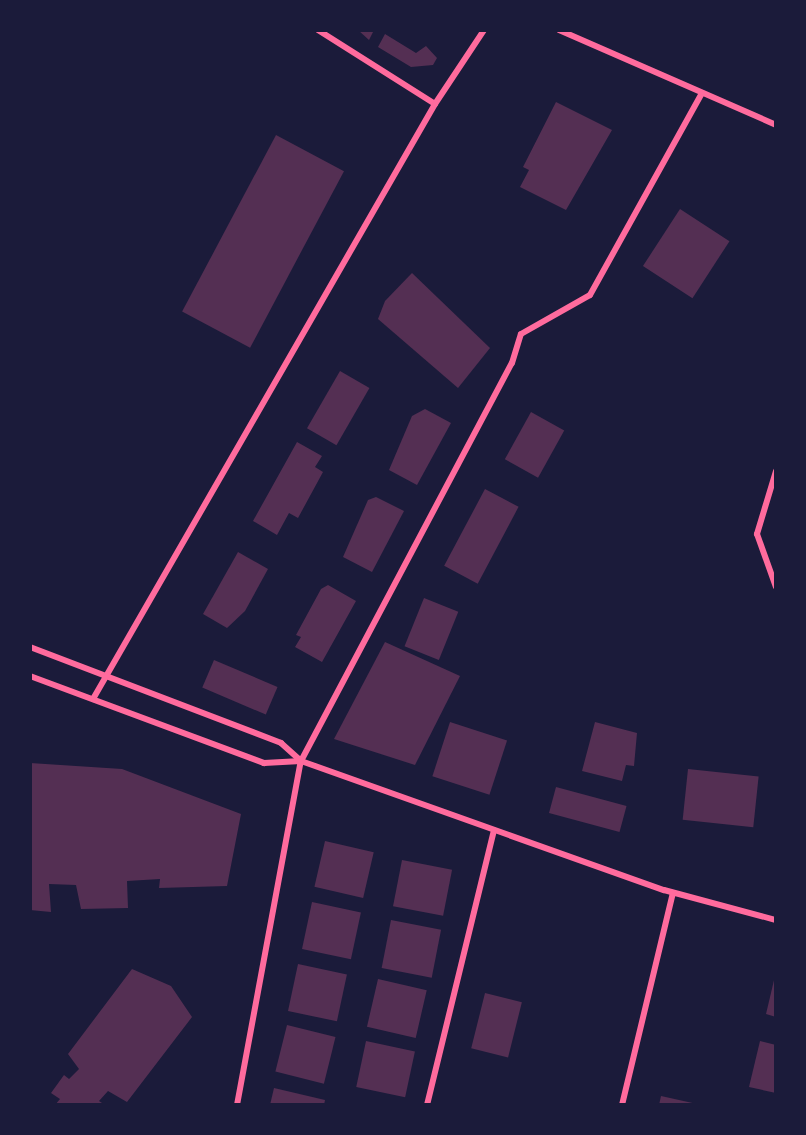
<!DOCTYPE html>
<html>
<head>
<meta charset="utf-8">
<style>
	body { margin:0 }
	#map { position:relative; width:806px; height:1135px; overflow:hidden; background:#1b1b3a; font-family:Mulish,sans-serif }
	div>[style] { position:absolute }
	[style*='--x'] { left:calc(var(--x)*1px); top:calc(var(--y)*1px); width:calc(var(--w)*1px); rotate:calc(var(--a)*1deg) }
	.building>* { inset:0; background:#542f53; transform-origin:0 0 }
	.minor>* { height:6px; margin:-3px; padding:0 3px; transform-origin:3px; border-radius:3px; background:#ff6b9d }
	span { translate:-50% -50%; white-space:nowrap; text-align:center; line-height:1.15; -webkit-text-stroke:6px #1b1b3a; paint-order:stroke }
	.frame { position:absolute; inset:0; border:32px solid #1b1b3a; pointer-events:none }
</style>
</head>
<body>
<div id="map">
	<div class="building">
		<div style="clip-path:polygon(358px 30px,374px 30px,369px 40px)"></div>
		<div style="clip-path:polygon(385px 34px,416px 53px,426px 46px,437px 58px,433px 65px,411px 67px,378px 47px)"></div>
		<div style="clip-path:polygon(556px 102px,612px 130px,566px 210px,520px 187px,529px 170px,523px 167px)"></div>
		<div style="left:276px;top:135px;width:77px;height:200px;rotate:28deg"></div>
		<div style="left:680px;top:209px;width:59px;height:68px;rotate:33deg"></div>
		<div style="clip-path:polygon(412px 273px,490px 348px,458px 388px,378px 319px,385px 301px)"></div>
		<div style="left:340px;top:371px;width:34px;height:66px;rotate:30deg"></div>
		<div style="clip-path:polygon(425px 409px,451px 423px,417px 485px,389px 470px,412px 416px)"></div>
		<div style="left:531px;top:412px;width:38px;height:54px;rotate:29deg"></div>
		<div style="clip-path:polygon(297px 442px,322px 456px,315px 467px,323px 472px,298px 518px,289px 513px,277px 535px,253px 521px)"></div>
		<div style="left:485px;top:489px;width:38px;height:87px;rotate:28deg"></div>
		<div style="clip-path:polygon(376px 497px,404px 511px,372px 572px,343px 557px,368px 500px)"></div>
		<div style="clip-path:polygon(238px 552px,268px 569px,245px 611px,227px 628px,203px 614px)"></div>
		<div style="clip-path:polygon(328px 585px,356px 601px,322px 662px,295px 647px,301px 637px,296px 635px,321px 589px)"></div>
		<div style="left:424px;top:598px;width:37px;height:52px;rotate:22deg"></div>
		<div style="clip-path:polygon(385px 642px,460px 676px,415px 765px,334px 739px)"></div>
		<div style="left:214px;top:660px;width:69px;height:30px;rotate:23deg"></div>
		<div style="left:450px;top:722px;width:60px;height:57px;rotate:18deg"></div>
		<div style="clip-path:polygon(595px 722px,637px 733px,634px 766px,626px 765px,622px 781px,582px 771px)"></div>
		<div style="clip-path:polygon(30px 763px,122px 769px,241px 814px,227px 886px,159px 888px,160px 879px,127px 881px,128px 908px,81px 909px,76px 885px,49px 884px,51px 912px,30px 910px)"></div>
		<div style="left:688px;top:769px;width:71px;height:51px;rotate:6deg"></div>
		<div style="left:556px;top:787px;width:73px;height:27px;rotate:15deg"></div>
		<div style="left:325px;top:841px;width:50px;height:47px;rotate:13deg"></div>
		<div style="left:402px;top:860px;width:51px;height:47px;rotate:11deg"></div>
		<div style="left:312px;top:902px;width:50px;height:48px;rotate:12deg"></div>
		<div style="left:391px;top:920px;width:51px;height:49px;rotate:11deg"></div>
		<div style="left:298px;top:964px;width:50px;height:48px;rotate:12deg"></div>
		<div style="clip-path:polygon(132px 969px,171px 986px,192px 1017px,127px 1102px,108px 1091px,99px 1101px,105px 1105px,55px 1105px,60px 1099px,51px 1093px,64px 1075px,69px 1079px,79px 1069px,68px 1054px)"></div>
		<div style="clip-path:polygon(775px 976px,776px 976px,776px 1017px,766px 1014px)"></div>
		<div style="left:378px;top:979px;width:50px;height:49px;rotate:13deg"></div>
		<div style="left:485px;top:993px;width:38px;height:57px;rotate:14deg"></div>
		<div style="left:287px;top:1025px;width:50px;height:48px;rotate:14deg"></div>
		<div style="left:366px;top:1041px;width:50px;height:47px;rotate:12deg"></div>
		<div style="clip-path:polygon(760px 1041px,776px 1045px,776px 1093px,749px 1087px)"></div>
		<div style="clip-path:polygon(274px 1088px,325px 1100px,324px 1105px,270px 1105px)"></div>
		<div style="clip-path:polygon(661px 1096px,697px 1104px,697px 1105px,659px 1105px)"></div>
	</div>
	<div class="minor">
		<div style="--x:318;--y:30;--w:138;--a:32.3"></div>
		<div style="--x:559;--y:30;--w:237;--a:23.6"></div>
		<div style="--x:776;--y:471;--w:66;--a:106.8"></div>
		<div style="--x:757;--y:534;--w:56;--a:70.3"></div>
		<div style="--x:30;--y:647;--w:269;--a:20.9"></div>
		<div style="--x:281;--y:743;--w:27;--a:42"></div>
		<div style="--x:301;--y:761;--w:385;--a:19.6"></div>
		<div style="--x:664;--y:890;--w:116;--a:15"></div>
		<div style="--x:30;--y:676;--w:250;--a:20.4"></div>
		<div style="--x:264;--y:763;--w:37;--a:-3"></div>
		<div style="--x:93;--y:699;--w:686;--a:-60.11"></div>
		<div style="--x:435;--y:104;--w:89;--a:-56.5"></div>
		<div style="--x:237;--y:1105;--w:350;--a:-79.5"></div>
		<div style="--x:301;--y:761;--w:450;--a:-62.1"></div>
		<div style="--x:512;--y:363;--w:30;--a:-73"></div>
		<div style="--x:521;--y:334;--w:79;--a:-29.5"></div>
		<div style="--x:590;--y:295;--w:231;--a:-61"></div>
		<div style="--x:427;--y:1105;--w:283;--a:-76.3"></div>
		<div style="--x:622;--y:1105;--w:218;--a:-76.5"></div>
	</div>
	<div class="frame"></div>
</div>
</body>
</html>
